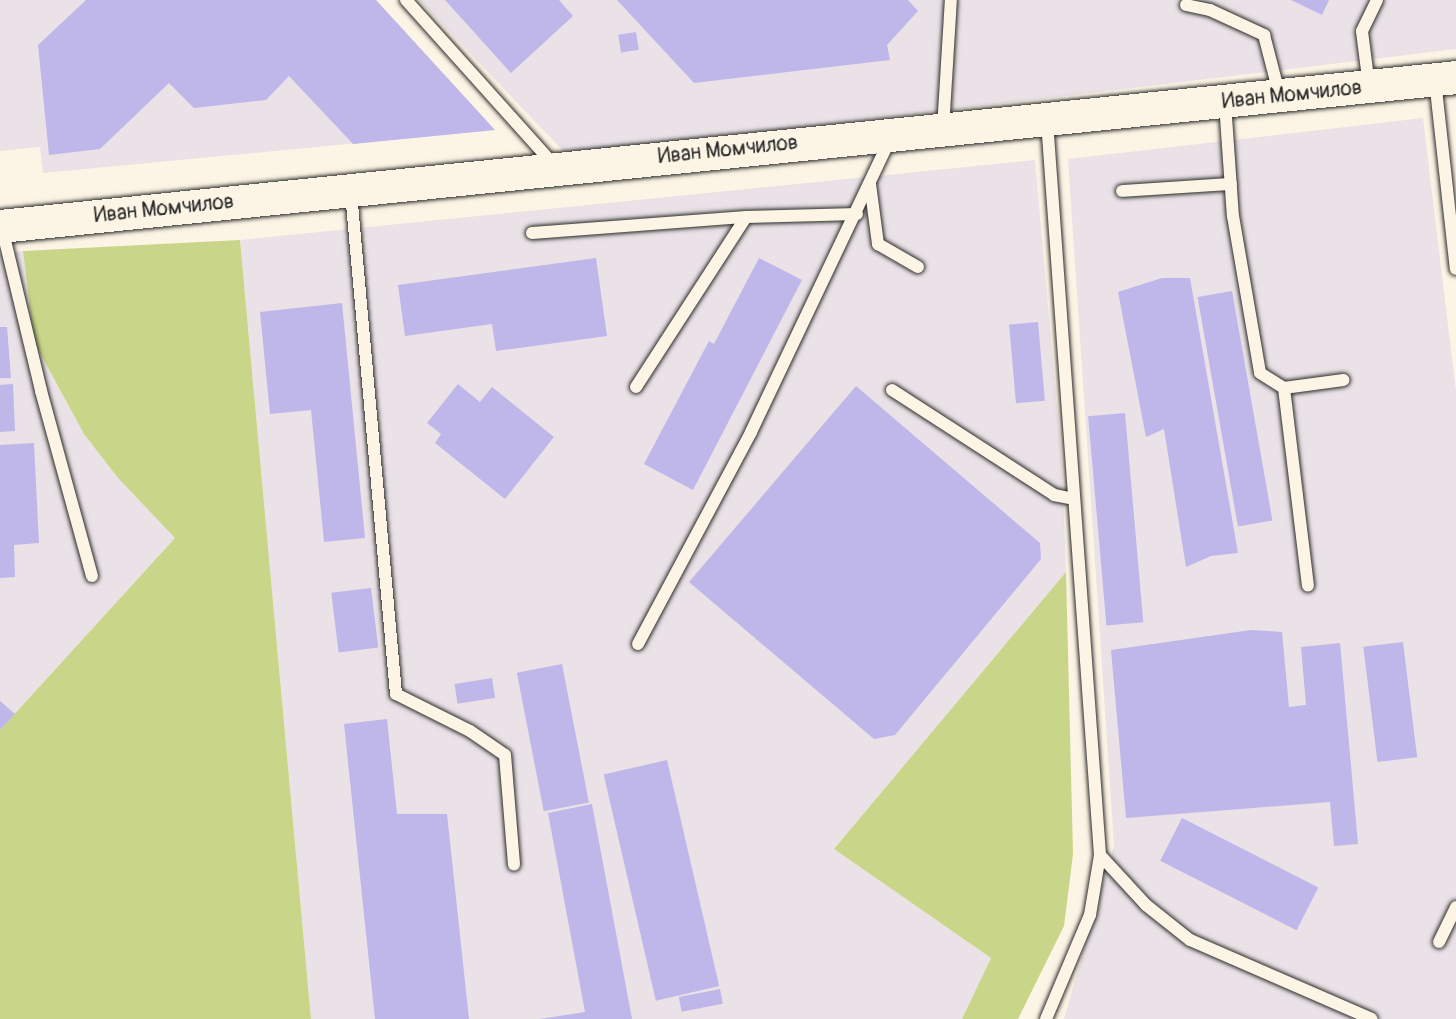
<!DOCTYPE html>
<html>
<head>
<meta charset="utf-8">
<style>
	body { margin:0 }
	#map { position:relative; width:1456px; height:1019px; overflow:hidden; background:#fcf5e5; font-family:Pangolin,sans-serif }
	div>[style] { position:absolute }
	[style*='--x'] { left:calc(var(--x)*1px); top:calc(var(--y)*1px); width:calc(var(--w)*1px); rotate:calc(var(--a)*1deg) }
	.built>* { inset:0; background:#eae2e6 }
	.green>* { inset:0; background:#c9d588 }
	.building>* { inset:0; background:#bfb7e9; transform-origin:0 0 }
	.roads { filter:drop-shadow(0 0 2px #2b2b2b) drop-shadow(0 0 2px #2b2b2b) }
	.lane>* { height:12px; margin:-6px; padding:0 6px; transform-origin:6px; border-radius:6px; background:#fcf5e5 }
	.secondary>* { height:33px; margin:-16.5px; padding:0 16.5px; transform-origin:16.5px; border-radius:16.5px; background:#fcf5e5 }
	span { translate:-50% -50%; white-space:nowrap; text-align:center; line-height:1.15; -webkit-text-stroke:6px #fcf5e5; paint-order:stroke }
	.street-label { font-size:21px; color:#2b2b2b }
</style>
</head>
<body>
<div id="map">
	<div class="built">
		<div style="clip-path:polygon(0 0,376px 0,495px 130px,43px 173px,40px 147px,0 151px)"></div>
		<div style="clip-path:polygon(419px 0,1456px 0,1456px 49px,568px 156px)"></div>
		<div style="clip-path:polygon(1423px 118px,1456px 391px,1456px 1019px,1064px 1019px,1114px 845px,1068px 159px)"></div>
		<div style="clip-path:polygon(1035px 160px,1062px 463px,1066px 572px,834px 849px,991px 958px,962px 1019px,311px 1019px,240px 240px)"></div>
		<div style="clip-path:polygon(23px 251px,34px 342px,84px 434px,118px 478px,175px 538px,0 730px,0 254px)"></div>
	</div>
	<div class="green">
		<div style="clip-path:polygon(240px 240px,311px 1019px,0 1019px,0 730px,175px 538px,118px 478px,84px 434px,34px 342px,23px 251px)"></div>
		<div style="clip-path:polygon(1066px 572px,1073px 854px,1064px 926px,1018px 1019px,962px 1019px,991px 958px,834px 849px)"></div>
	</div>
	<div class="building">
		<div style="clip-path:polygon(86px 0,376px 0,495px 130px,353px 144px,289px 76px,266px 100px,194px 108px,169px 83px,100px 149px,49px 155px,38px 45px)"></div>
		<div style="clip-path:polygon(445px 0,559px 0,573px 16px,511px 73px)"></div>
		<div style="clip-path:polygon(617px 0,908px 0,918px 11px,887px 45px,890px 60px,694px 83px)"></div>
		<div style="clip-path:polygon(1291px 0,1329px 0,1322px 15px)"></div>
		<div style="left:636px;top:32px;width:18px;height:18px;rotate:81deg"></div>
		<div style="clip-path:polygon(596px 258px,607px 336px,496px 351px,492px 324px,405px 336px,398px 285px)"></div>
		<div style="clip-path:polygon(759px 258px,802px 280px,693px 490px,644px 464px,709px 341px,714px 344px)"></div>
		<div style="clip-path:polygon(1162px 278px,1190px 278px,1238px 553px,1211px 556px,1186px 567px,1164px 429px,1146px 437px,1118px 292px)"></div>
		<div style="left:1232px;top:291px;width:233px;height:35px;rotate:80deg"></div>
		<div style="clip-path:polygon(342px 303px,365px 538px,324px 542px,311px 410px,270px 414px,260px 312px)"></div>
		<div style="left:1038px;top:322px;width:79px;height:29px;rotate:85deg"></div>
		<div style="clip-path:polygon(0 327px,7px 327px,11px 378px,0 378px)"></div>
		<div style="clip-path:polygon(13px 384px,15px 431px,0 432px,0 385px)"></div>
		<div style="clip-path:polygon(458px 384px,480px 402px,492px 387px,554px 437px,505px 499px,435px 443px,441px 434px,427px 423px)"></div>
		<div style="clip-path:polygon(856px 386px,1040px 543px,1041px 559px,895px 735px,874px 739px,689px 582px)"></div>
		<div style="left:1125px;top:413px;width:210px;height:37px;rotate:85deg"></div>
		<div style="clip-path:polygon(34px 443px,39px 543px,14px 545px,15px 577px,0 578px,0 445px)"></div>
		<div style="left:371px;top:588px;width:60px;height:40px;rotate:83deg"></div>
		<div style="clip-path:polygon(1251px 630px,1282px 632px,1289px 707px,1306px 705px,1301px 647px,1340px 643px,1358px 844px,1334px 846px,1330px 802px,1126px 818px,1111px 650px)"></div>
		<div style="left:1403px;top:642px;width:116px;height:40px;rotate:83deg"></div>
		<div style="left:562px;top:664px;width:141px;height:46px;rotate:79deg"></div>
		<div style="left:492px;top:678px;width:20px;height:38px;rotate:81deg"></div>
		<div style="clip-path:polygon(0 701px,15px 714px,0 730px)"></div>
		<div style="clip-path:polygon(387px 719px,397px 814px,447px 814px,469px 1019px,375px 1019px,344px 724px)"></div>
		<div style="left:667px;top:760px;width:232px;height:65px;rotate:77deg"></div>
		<div style="clip-path:polygon(592px 804px,632px 1019px,540px 1019px,585px 1012px,548px 813px)"></div>
		<div style="left:1182px;top:818px;width:153px;height:48px;rotate:27deg"></div>
		<div style="left:720px;top:989px;width:15px;height:42px;rotate:79deg"></div>
	</div>
	<div class="roads">
		<div class="lane">
			<div style="--x:406;--y:0;--w:222;--a:48.1"></div>
			<div style="--x:1186;--y:5;--w:25;--a:12"></div>
			<div style="--x:1210;--y:10;--w:60;--a:24.8"></div>
			<div style="--x:1264;--y:35;--w:60;--a:75.5"></div>
			<div style="--x:1435;--y:80;--w:190;--a:83.7"></div>
			<div style="--x:1369;--y:86;--w:55;--a:-97.3"></div>
			<div style="--x:1362;--y:31;--w:34;--a:-64"></div>
			<div style="--x:1225;--y:103;--w:113;--a:86"></div>
			<div style="--x:1233;--y:216;--w:159;--a:80.2"></div>
			<div style="--x:1260;--y:373;--w:28;--a:32"></div>
			<div style="--x:1284;--y:388;--w:60;--a:-7.7"></div>
			<div style="--x:943;--y:129;--w:129;--a:-86.5"></div>
			<div style="--x:870;--y:184;--w:61;--a:82.4"></div>
			<div style="--x:878;--y:244;--w:46;--a:29.9"></div>
			<div style="--x:1122;--y:191;--w:109;--a:-3.7"></div>
			<div style="--x:351;--y:193;--w:503;--a:84.87"></div>
			<div style="--x:396;--y:694;--w:83;--a:26.6"></div>
			<div style="--x:470;--y:731;--w:42;--a:34.4"></div>
			<div style="--x:505;--y:755;--w:110;--a:85.3"></div>
			<div style="--x:2;--y:228;--w:168;--a:76.5"></div>
			<div style="--x:41;--y:391;--w:192;--a:74.6"></div>
			<div style="--x:532;--y:233;--w:215;--a:-4.3"></div>
			<div style="--x:746;--y:217;--w:111;--a:-1.5"></div>
			<div style="--x:636;--y:387;--w:202;--a:-57.1"></div>
			<div style="--x:1284;--y:388;--w:199;--a:83.1"></div>
			<div style="--x:892;--y:390;--w:193;--a:32.9"></div>
			<div style="--x:1054;--y:495;--w:20;--a:11"></div>
			<div style="--x:638;--y:644;--w:240;--a:-61.9"></div>
			<div style="--x:751;--y:432;--w:324;--a:-64.6"></div>
			<div style="--x:1100;--y:855;--w:68;--a:47.4"></div>
			<div style="--x:1146;--y:905;--w:56;--a:38.5"></div>
			<div style="--x:1190;--y:940;--w:198;--a:23.5"></div>
			<div style="--x:1439;--y:942;--w:39;--a:-64"></div>
			<div style="--x:1046;--y:1019;--w:113;--a:-67.1"></div>
			<div style="--x:1090;--y:915;--w:61;--a:-80.5"></div>
			<div style="--x:1100;--y:855;--w:736;--a:-94.13"></div>
		</div>
		<div class="secondary">
			<div style="--x:0;--y:226;--w:1464;--a:-5.84"></div>
		</div>
	</div>
	<div class="street-label">
		<span style="left:1292px;top:95px;rotate:-6deg">Иван Момчилов</span>
		<span style="left:728px;top:150px;rotate:-6deg">Иван Момчилов</span>
		<span style="left:164px;top:209px;rotate:-6deg">Иван Момчилов</span>
	</div>
</div>
</body>
</html>
